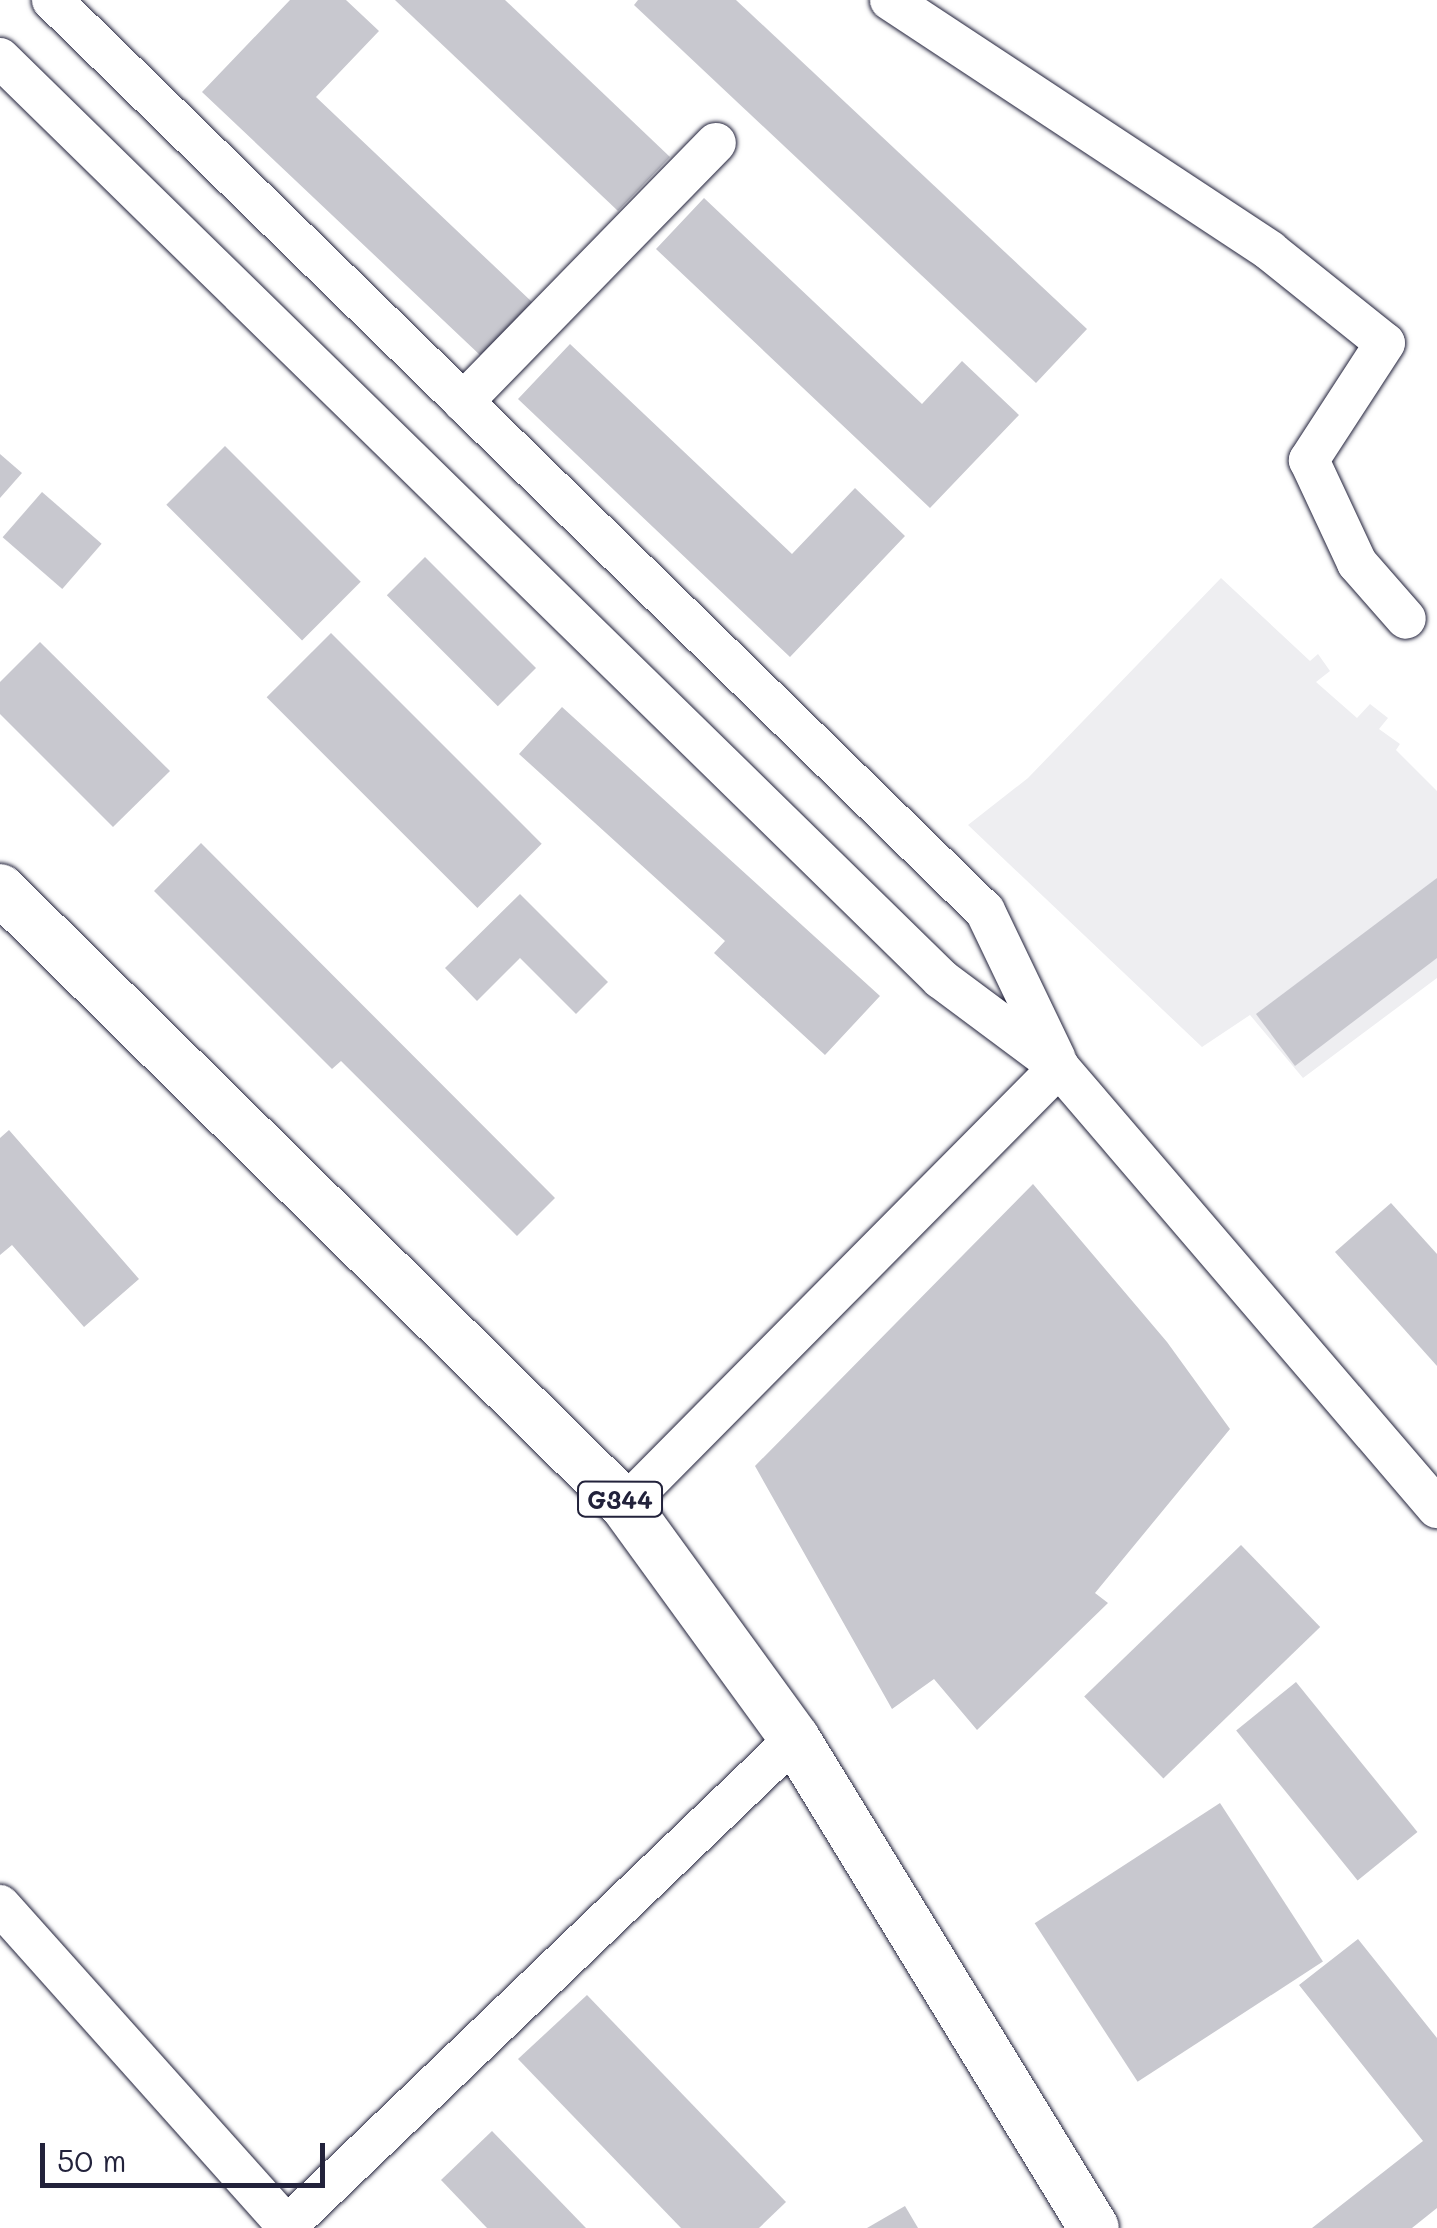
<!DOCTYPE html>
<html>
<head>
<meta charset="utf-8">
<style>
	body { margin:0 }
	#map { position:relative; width:1437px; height:2228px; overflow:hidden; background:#fff; font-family:Mali,sans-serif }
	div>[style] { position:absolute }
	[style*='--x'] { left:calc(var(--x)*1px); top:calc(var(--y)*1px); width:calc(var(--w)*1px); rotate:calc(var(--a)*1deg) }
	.built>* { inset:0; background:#eeeef1 }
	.building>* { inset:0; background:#c8c8cf; transform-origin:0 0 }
	.roads { filter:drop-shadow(0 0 2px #22223b) drop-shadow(0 0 2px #22223b) }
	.minor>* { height:40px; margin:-20px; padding:0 20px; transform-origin:20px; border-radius:20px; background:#fff }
	.major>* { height:50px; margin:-25px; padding:0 25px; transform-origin:25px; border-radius:25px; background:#fff }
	span { translate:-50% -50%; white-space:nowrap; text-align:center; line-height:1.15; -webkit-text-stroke:8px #fff; paint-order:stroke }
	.shield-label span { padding:2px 8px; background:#fff; border:2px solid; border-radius:8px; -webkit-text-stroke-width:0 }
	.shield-label { font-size:25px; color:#22223b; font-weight:700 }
	.scale { position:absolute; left:40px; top:2143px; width:285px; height:45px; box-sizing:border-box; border:5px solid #22223b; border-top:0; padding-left:12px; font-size:30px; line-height:35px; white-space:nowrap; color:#22223b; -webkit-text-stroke:8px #fff; paint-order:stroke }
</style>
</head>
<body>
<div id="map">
	<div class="built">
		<div style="clip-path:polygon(1221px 578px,1310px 661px,1318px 654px,1330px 671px,1316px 682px,1357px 718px,1370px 704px,1388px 718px,1379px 729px,1400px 744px,1396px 750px,1437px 791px,1437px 978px,1303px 1078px,1250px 1015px,1202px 1047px,968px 825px,1028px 778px)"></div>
	</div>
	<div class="building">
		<div style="clip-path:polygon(290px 0,346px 0,379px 31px,316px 97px,532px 302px,481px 356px,202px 92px)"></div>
		<div style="clip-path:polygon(395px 0,505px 0,670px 157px,618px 211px)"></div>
		<div style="clip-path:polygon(638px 0,736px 0,1087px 329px,1036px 383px,634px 5px)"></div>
		<div style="clip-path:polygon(704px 198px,922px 404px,962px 361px,1019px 415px,930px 508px,656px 249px)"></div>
		<div style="clip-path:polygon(570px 344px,792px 554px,855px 488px,905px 536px,790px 657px,518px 399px)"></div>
		<div style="left:225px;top:446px;width:192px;height:83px;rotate:45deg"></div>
		<div style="clip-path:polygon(0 454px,22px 473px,0 498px)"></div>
		<div style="left:42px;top:492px;width:79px;height:60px;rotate:41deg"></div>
		<div style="left:425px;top:557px;width:157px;height:54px;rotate:45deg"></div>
		<div style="left:331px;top:633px;width:298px;height:91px;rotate:45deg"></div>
		<div style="clip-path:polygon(40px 642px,170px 771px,113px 827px,0 714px,0 682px)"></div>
		<div style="clip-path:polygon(562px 707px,880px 996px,825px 1055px,714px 953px,725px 941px,519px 754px)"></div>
		<div style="clip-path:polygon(201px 843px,555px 1198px,517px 1236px,341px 1061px,332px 1069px,154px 891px)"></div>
		<div style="clip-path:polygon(1437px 878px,1437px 958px,1295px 1066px,1256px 1014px)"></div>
		<div style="clip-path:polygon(520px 894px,608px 982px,576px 1014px,520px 958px,477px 1001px,445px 968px)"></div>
		<div style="clip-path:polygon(9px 1130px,139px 1279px,84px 1327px,12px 1245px,0 1255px,0 1138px)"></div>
		<div style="clip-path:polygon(1033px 1184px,1167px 1342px,1230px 1429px,1095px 1593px,1108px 1603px,977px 1730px,934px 1679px,892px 1709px,755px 1466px)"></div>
		<div style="clip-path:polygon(1391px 1203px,1437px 1254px,1437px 1366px,1335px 1252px)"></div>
		<div style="left:1241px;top:1545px;width:114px;height:218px;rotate:46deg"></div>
		<div style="left:1296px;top:1682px;width:193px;height:77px;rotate:51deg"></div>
		<div style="left:1220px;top:1803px;width:189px;height:221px;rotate:57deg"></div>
		<div style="clip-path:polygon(1358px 1939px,1437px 2038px,1437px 2208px,1412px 2228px,1312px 2228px,1423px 2141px,1299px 1985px)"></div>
		<div style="clip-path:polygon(587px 1995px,786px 2202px,759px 2228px,681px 2228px,518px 2059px)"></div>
		<div style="clip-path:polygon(492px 2131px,586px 2228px,487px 2228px,441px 2180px)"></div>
		<div style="clip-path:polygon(905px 2206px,918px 2228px,867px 2228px)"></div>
	</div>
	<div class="roads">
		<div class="minor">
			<div style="--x:52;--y:0;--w:1304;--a:44.32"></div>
			<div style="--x:985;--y:911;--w:164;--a:64.4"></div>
			<div style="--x:890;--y:0;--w:455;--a:33.4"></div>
			<div style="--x:1270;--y:251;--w:147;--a:38.7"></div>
			<div style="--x:1385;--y:343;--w:140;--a:123"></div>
			<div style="--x:1309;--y:460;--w:114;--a:65"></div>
			<div style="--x:1357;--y:563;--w:74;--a:48.8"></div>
			<div style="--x:0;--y:58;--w:1317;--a:44.38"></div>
			<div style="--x:941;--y:979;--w:147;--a:36.7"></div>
			<div style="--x:1059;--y:1067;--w:581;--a:49.4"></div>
			<div style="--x:463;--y:402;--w:362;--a:-45.7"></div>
			<div style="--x:625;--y:1505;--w:617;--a:-45.26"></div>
			<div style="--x:0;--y:1905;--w:433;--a:48.2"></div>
			<div style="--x:285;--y:2228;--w:707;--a:-43.8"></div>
		</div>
		<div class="major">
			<div style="--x:0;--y:889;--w:878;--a:44.58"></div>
			<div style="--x:625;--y:1505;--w:289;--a:54"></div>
			<div style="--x:795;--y:1739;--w:573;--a:58.56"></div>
		</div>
	</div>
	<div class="shield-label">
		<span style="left:620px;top:1499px">G344</span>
	</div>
	<div class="scale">50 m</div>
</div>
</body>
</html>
